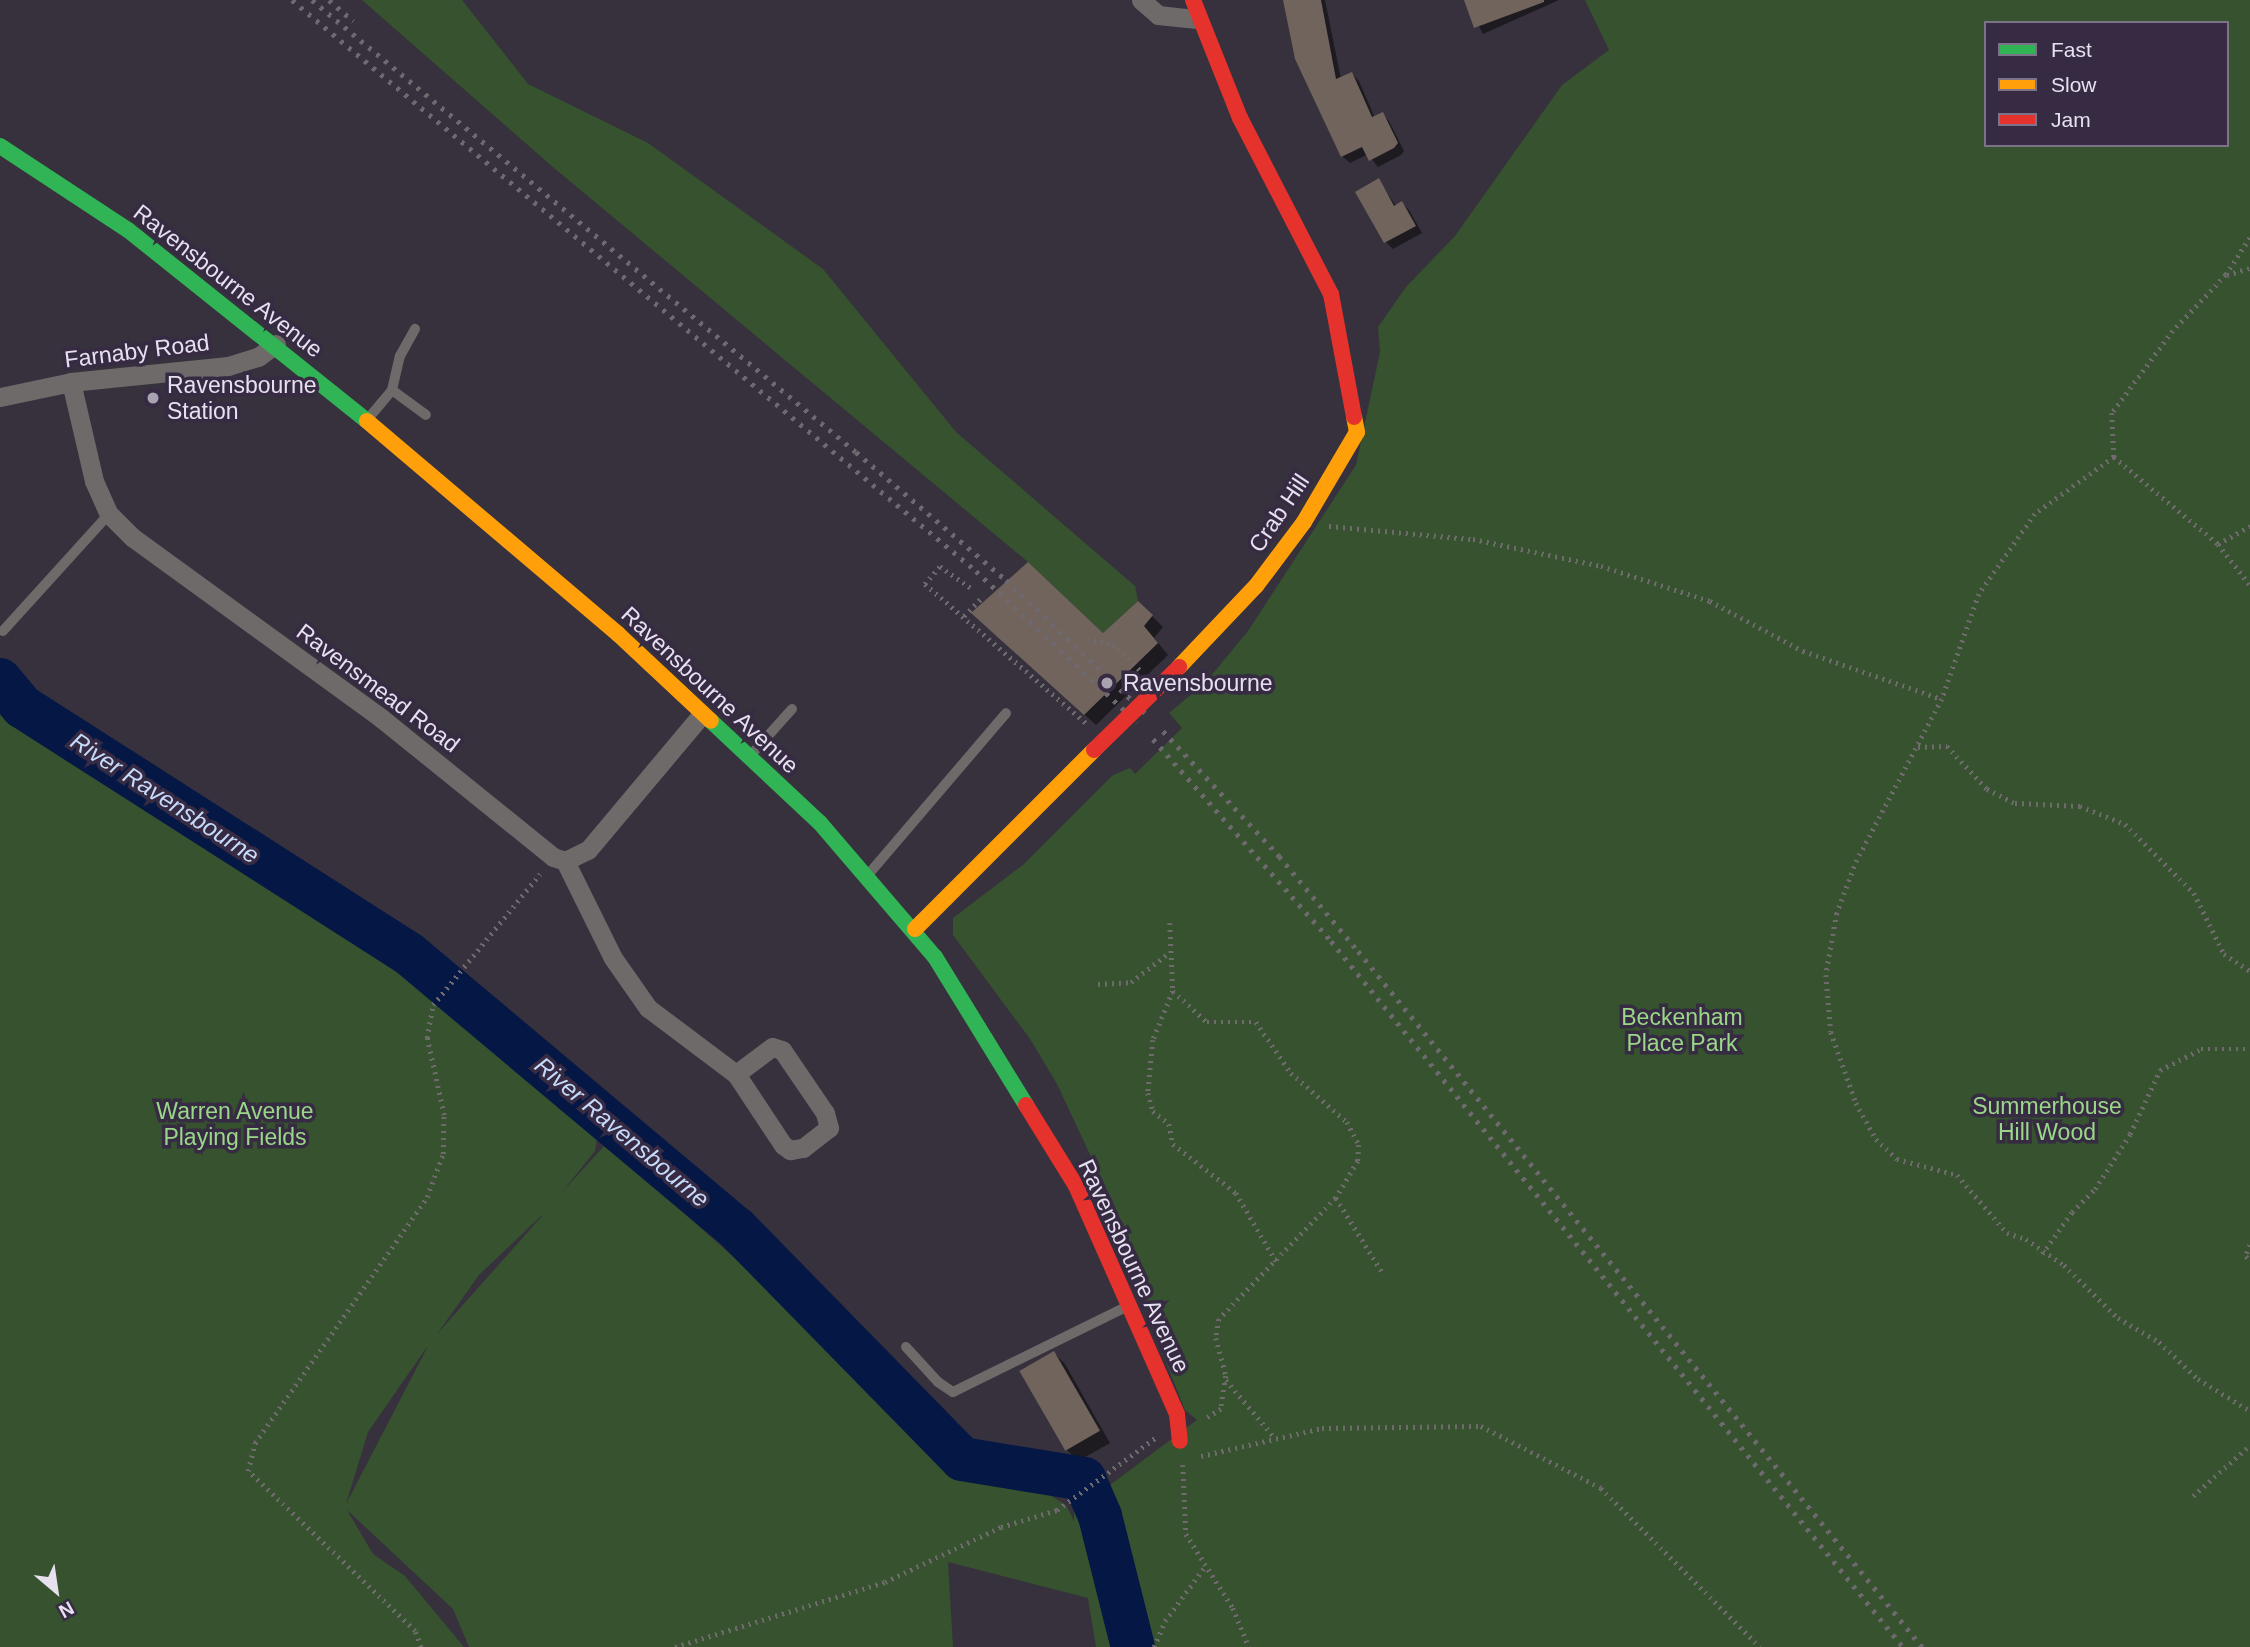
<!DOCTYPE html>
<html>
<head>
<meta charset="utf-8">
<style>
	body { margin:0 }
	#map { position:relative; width:2250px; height:1647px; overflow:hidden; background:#37313d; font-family:Helvetica,sans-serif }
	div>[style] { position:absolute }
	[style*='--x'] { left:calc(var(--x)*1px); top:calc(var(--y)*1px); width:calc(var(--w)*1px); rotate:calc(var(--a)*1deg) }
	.green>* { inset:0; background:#36522e }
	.shadow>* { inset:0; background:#0007 }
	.river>* { height:44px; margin:-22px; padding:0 22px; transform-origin:22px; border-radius:22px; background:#051845 }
	.building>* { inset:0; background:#70645d; transform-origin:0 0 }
	.path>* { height:4.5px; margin-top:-2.25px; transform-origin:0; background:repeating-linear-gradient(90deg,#6f6b6d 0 2px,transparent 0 7px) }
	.lane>* { height:10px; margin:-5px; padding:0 5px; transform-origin:5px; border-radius:5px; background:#6e6a6a }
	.street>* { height:19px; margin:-9.5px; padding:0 9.5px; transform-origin:9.5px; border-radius:9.5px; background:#6e6a6a }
	.fast>* { height:16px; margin:-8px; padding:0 8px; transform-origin:8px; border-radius:8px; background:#30b455 }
	.slow>* { height:16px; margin:-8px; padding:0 8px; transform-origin:8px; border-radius:8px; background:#ff9f0a }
	.jam>* { height:16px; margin:-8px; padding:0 8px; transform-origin:8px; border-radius:8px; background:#e5322d }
	.rail>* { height:5px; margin-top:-2.5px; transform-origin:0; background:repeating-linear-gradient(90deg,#6e696f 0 3.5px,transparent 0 10.5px) }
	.jam-bridge>* { height:16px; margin:-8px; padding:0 8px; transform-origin:8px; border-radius:8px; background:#e5322d }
	.dots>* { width:19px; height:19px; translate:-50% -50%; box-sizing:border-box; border:4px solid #362b43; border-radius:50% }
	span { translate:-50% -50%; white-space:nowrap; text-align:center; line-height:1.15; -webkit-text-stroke:7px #362b43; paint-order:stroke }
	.street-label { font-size:23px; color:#e7e0ef }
	.poi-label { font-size:23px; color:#e7e0ef }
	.left { translate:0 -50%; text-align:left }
	.park-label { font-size:23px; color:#9ad787 }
	.water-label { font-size:24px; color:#c6dafb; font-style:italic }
	.legend { position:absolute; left:1984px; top:21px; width:245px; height:126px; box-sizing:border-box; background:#362b43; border:2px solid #7d7388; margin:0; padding:9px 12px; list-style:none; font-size:21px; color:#e7e0ef }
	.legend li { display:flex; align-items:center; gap:14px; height:35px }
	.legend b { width:35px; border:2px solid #7d7388 }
	.north { position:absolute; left:21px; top:1556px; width:70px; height:70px; -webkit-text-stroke:5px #362b43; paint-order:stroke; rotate:151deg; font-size:19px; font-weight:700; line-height:28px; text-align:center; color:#e7e0ef }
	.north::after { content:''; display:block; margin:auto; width:24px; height:32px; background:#e7e0ef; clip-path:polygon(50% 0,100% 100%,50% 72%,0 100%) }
</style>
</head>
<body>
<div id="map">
	<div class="green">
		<div style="clip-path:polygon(362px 0,462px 0,528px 84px,648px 143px,823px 269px,956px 432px,1135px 586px,1138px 601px,1103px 633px,1028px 562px,554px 168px)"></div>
		<div style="clip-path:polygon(evenodd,1585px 0,2250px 0,2250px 1647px,1096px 1647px,1088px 1598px,948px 1562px,953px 1647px,469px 1647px,453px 1609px,347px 1510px,373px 1554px,405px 1576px,464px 1647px,0 1647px,0 689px,423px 966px,564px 1098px,599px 1124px,595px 1151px,562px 1192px,606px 1144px,792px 1309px,888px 1383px,880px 1391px,1066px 1505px,1074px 1521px,1074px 1512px,1197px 1420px,1185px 1410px,1155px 1335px,1122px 1223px,1057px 1084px,1030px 1039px,953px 935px,953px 918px,1024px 864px,1113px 775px,1130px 768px,1135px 774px,1182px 728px,1169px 713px,1206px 682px,1248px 631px,1356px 465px,1380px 352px,1378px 327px,1406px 287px,1455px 236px,1562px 85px,1609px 50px,1585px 0,1986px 23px,2227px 23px,2227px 145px,1986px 145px,1986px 23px,1585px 0,541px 1216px,542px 1216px,437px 1334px,479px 1275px,541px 1216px,1585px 0,427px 1347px,427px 1348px,346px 1504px,368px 1432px,427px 1347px)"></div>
	</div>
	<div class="shadow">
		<div style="clip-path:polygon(1285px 0,1325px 0,1341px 79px,1352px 74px,1359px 81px,1375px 118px,1382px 114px,1389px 121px,1404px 151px,1401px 155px,1378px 167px,1368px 154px,1350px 163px,1342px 156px)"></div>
		<div style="clip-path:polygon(1466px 0,1559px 0,1483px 34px)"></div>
		<div style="clip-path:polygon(1379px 181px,1396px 206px,1402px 203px,1409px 210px,1422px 233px,1393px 249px,1386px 242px)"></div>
		<div style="clip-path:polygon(1152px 616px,1163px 627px,1154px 638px,1168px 655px,1096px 725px,985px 624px,1103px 636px)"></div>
		<div style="clip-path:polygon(1054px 1353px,1065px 1364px,1110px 1443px,1078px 1461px,1067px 1450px)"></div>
	</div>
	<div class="river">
		<div style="--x:0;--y:680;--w:35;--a:50"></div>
		<div style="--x:23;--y:707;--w:457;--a:32.6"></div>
		<div style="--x:408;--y:953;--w:429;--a:40"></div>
		<div style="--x:737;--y:1229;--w:322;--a:45.6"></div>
		<div style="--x:962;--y:1459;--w:124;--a:9.3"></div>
		<div style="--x:1084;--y:1479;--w:40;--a:66.6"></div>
		<div style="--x:1100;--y:1516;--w:135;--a:75.9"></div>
	</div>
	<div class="building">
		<div style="clip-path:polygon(1283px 0,1321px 0,1336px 79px,1352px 72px,1372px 117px,1383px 112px,1398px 143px,1394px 148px,1369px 161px,1362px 147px,1341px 157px,1295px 59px)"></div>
		<div style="clip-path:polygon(1464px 0,1544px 0,1544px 2px,1474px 28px)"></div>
		<div style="clip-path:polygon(1379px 178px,1394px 206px,1402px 201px,1416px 226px,1384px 243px,1355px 192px)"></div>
		<div style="clip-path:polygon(1028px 562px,1103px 633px,1138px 601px,1153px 615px,1144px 626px,1158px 643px,1084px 715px,971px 613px)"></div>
		<div style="left:1054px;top:1351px;width:92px;height:40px;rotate:60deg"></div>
	</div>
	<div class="path">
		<div style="--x:2250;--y:238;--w:44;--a:123"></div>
		<div style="--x:2226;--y:275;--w:77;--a:133.4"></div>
		<div style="--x:2173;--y:331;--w:102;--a:126.6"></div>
		<div style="--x:2112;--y:413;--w:44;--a:87.4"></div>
		<div style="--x:2114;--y:457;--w:136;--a:39.9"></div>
		<div style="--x:2218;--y:544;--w:52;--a:52"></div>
		<div style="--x:2227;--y:275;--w:24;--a:-17"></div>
		<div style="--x:2114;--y:457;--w:97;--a:144.2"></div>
		<div style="--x:2035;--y:514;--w:98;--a:125"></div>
		<div style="--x:1979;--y:594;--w:111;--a:109.4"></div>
		<div style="--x:1942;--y:699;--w:182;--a:117.8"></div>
		<div style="--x:1857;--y:860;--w:57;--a:110.7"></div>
		<div style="--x:1837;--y:913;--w:63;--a:100.1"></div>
		<div style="--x:1826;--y:975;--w:57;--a:85"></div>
		<div style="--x:1831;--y:1032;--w:75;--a:70.6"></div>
		<div style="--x:1856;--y:1103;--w:41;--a:60.9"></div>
		<div style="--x:1876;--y:1139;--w:29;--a:44"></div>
		<div style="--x:1897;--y:1159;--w:62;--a:14.9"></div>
		<div style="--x:1957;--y:1175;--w:77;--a:49.2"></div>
		<div style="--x:2007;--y:1233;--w:20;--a:18"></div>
		<div style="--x:2026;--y:1239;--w:46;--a:34.4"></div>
		<div style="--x:2064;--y:1265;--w:76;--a:44.5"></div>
		<div style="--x:2118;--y:1318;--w:48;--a:30.3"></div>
		<div style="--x:2159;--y:1342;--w:54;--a:43.5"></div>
		<div style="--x:2198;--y:1379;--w:61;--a:31.6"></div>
		<div style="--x:1329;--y:526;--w:145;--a:5.2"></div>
		<div style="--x:1473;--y:539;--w:131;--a:11.9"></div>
		<div style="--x:1601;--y:566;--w:114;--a:17.8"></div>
		<div style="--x:1710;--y:601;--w:106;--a:28.3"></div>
		<div style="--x:1803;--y:651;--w:147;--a:19.1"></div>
		<div style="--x:2218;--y:544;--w:37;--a:-29"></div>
		<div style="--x:970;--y:588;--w:37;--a:-145"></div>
		<div style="--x:940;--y:567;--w:23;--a:131"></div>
		<div style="--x:925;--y:584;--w:213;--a:40.8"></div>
		<div style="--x:964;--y:616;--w:28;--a:-46"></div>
		<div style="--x:1087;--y:639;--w:26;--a:11"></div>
		<div style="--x:1113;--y:644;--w:40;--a:44"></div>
		<div style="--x:1918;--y:747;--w:29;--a:-2"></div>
		<div style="--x:1947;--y:746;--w:59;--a:47.1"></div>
		<div style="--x:1987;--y:789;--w:31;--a:27"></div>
		<div style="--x:2015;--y:803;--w:65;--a:2.6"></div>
		<div style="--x:2080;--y:806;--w:48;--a:21.8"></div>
		<div style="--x:2125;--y:824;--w:98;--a:45"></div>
		<div style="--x:2194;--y:893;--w:68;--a:63.8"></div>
		<div style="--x:2224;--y:954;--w:31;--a:33"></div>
		<div style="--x:1170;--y:923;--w:68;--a:87.5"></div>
		<div style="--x:1173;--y:991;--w:46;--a:42.4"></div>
		<div style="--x:1207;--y:1022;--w:49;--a:0"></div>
		<div style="--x:1256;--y:1022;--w:62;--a:55.5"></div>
		<div style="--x:1291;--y:1073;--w:74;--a:41.2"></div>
		<div style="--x:1347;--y:1122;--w:26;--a:62"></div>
		<div style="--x:1359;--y:1145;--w:16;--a:94"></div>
		<div style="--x:1358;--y:1161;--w:43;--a:120.7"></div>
		<div style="--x:1336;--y:1198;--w:168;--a:134"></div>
		<div style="--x:1219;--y:1319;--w:19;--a:99"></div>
		<div style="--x:1216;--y:1338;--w:39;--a:75"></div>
		<div style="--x:1226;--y:1376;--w:33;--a:99"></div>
		<div style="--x:1221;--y:1409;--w:20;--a:147"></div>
		<div style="--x:1098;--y:984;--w:33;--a:-3"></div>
		<div style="--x:1131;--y:982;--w:48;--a:-37.3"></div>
		<div style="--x:1173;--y:991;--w:53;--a:112.2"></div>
		<div style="--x:1153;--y:1040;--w:53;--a:95.4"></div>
		<div style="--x:1148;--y:1093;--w:19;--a:74"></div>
		<div style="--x:1153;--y:1111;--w:21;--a:39"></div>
		<div style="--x:1169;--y:1124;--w:20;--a:79"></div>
		<div style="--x:1173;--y:1144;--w:80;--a:37.9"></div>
		<div style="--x:1236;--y:1193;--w:81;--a:59.6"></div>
		<div style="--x:1336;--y:1198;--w:91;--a:58.1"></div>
		<div style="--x:2250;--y:1245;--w:12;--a:110"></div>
		<div style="--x:2246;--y:1256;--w:6;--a:45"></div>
		<div style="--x:2042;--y:1254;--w:52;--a:-54.5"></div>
		<div style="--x:2072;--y:1212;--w:33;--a:-45"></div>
		<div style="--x:2095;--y:1189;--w:65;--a:-57.5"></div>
		<div style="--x:2130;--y:1134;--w:71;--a:-64.9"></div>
		<div style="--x:2160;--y:1070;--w:46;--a:-27.1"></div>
		<div style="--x:2201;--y:1049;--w:49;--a:0"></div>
		<div style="--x:1226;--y:1380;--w:76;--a:49.8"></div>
		<div style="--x:1201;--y:1456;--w:124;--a:-13"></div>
		<div style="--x:1322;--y:1428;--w:159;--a:-0.7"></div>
		<div style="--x:1481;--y:1426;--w:135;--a:27.3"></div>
		<div style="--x:1601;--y:1488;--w:225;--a:45"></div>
		<div style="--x:1183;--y:1465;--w:69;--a:87.5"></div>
		<div style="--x:1186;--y:1534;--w:88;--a:57.6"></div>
		<div style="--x:1233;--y:1608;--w:42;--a:67.7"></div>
		<div style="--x:2193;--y:1496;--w:76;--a:-41.8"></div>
		<div style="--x:421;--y:1647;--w:17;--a:-111"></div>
		<div style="--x:415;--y:1631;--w:231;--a:-136.2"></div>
		<div style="--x:248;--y:1471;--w:29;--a:-76"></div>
		<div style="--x:255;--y:1443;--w:300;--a:-55"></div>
		<div style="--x:427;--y:1197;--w:46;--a:-69.6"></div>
		<div style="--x:443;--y:1154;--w:39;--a:-89"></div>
		<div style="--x:444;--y:1115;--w:79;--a:-102.4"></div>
		<div style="--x:427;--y:1038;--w:34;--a:-80"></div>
		<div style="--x:433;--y:1005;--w:169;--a:-50.8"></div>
		<div style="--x:675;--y:1647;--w:220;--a:-17.2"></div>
		<div style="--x:885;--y:1582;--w:128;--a:-25.4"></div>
		<div style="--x:1001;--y:1527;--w:59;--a:-16.9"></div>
		<div style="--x:1057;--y:1510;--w:122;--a:-36.3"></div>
		<div style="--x:1154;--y:1647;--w:28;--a:-67"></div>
		<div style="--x:1165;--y:1621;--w:69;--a:-53.8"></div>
	</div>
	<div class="lane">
		<div style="--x:392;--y:390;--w:42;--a:36.3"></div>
		<div style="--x:367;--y:420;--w:39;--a:-50"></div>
		<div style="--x:392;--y:390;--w:35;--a:-77"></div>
		<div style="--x:400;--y:356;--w:31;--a:-61"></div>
		<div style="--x:3;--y:631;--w:158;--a:-47.8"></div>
		<div style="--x:750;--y:756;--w:63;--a:-48.2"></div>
		<div style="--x:867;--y:876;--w:214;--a:-49.5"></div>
		<div style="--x:906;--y:1347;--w:47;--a:47.6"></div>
		<div style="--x:938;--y:1382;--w:18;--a:34"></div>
		<div style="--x:953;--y:1392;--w:195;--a:-26.2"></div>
	</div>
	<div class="street">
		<div style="--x:1141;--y:0;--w:23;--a:41"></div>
		<div style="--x:1158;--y:15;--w:39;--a:6"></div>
		<div style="--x:71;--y:382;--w:102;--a:76.9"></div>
		<div style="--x:94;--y:481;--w:36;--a:66"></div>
		<div style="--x:109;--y:514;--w:33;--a:45"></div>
		<div style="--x:132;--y:537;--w:308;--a:36"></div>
		<div style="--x:381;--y:718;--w:221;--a:38.9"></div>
		<div style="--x:553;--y:857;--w:13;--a:18"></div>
		<div style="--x:565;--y:861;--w:25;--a:-26"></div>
		<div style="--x:588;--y:850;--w:177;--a:-50"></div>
		<div style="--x:0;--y:397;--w:73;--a:-11.9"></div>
		<div style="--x:71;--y:382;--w:158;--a:-5.8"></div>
		<div style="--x:228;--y:366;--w:31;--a:-17"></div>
		<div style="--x:258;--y:357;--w:22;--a:-36"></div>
		<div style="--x:565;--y:861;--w:108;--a:63.7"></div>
		<div style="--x:613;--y:958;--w:61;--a:55"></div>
		<div style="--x:648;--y:1008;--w:110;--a:36.9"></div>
		<div style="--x:736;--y:1074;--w:85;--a:56.5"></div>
		<div style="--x:783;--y:1145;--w:9;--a:36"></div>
		<div style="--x:790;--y:1150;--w:13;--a:-9"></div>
		<div style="--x:803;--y:1148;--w:33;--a:-38"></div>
		<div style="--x:829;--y:1128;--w:16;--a:-105"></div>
		<div style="--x:825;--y:1113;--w:76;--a:-124.3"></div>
		<div style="--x:782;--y:1050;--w:10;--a:-163"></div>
		<div style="--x:772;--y:1047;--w:45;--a:143.1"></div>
	</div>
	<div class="fast">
		<div style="--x:0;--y:146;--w:153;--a:33.3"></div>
		<div style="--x:128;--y:230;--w:306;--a:38.6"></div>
		<div style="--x:711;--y:721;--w:149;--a:43.1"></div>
		<div style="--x:820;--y:823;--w:177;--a:49.4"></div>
		<div style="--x:935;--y:957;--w:174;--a:58.4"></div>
	</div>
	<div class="slow">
		<div style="--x:367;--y:421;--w:329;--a:40.3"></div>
		<div style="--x:618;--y:634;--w:127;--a:43.1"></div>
		<div style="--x:1179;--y:667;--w:112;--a:-46.5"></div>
		<div style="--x:1256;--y:586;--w:80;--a:-53.1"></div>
		<div style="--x:1304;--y:522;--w:104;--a:-59.5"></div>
		<div style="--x:1357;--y:432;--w:15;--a:-101"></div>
		<div style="--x:915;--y:929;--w:253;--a:-45"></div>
	</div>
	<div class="jam">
		<div style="--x:1193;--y:0;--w:127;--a:68.3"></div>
		<div style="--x:1240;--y:118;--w:198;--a:62.7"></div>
		<div style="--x:1331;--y:294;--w:125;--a:79.4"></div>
		<div style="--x:1026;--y:1105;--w:95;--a:58.3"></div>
		<div style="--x:1076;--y:1186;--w:249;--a:66.1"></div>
		<div style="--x:1177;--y:1414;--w:27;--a:84"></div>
	</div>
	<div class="rail">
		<div style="--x:292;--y:0;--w:891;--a:39.85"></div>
		<div style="--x:976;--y:571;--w:221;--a:43.2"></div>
		<div style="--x:312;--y:0;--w:707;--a:39.72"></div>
		<div style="--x:856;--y:452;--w:197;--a:40.5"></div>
		<div style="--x:1006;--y:580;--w:192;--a:43.7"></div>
		<div style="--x:329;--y:0;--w:32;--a:41"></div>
		<div style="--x:1163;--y:731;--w:171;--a:47.1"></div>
		<div style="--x:1279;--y:856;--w:124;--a:50.3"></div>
		<div style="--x:1358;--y:951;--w:896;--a:50.98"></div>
		<div style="--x:1153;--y:739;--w:269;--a:48.6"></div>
		<div style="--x:1331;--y:941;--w:909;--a:50.99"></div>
	</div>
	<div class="jam-bridge">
		<div style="--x:1094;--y:750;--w:119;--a:-44.3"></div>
	</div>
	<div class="dots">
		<div style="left:153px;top:398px;background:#a9a3b1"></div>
		<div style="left:1107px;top:683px;background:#a9a3b1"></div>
	</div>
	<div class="street-label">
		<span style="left:228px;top:281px;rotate:38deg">Ravensbourne Avenue</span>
		<span style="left:137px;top:351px;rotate:-7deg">Farnaby Road</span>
		<span style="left:1279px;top:513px;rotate:-56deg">Crab Hill</span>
		<span style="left:378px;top:688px;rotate:37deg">Ravensmead Road</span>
		<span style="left:710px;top:690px;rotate:43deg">Ravensbourne Avenue</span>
		<span style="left:1134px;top:1266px;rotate:65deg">Ravensbourne Avenue</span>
	</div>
	<div class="poi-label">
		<span class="left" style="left:167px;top:398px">Ravensbourne<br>Station</span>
		<span class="left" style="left:1123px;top:683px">Ravensbourne</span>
	</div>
	<div class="park-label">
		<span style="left:1682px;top:1030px">Beckenham<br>Place Park</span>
		<span style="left:2047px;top:1119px">Summerhouse<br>Hill Wood</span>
		<span style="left:235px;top:1124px">Warren Avenue<br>Playing Fields</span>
	</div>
	<div class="water-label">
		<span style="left:165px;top:798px;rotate:33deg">River Ravensbourne</span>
		<span style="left:622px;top:1132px;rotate:40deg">River Ravensbourne</span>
	</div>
	<ul class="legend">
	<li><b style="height:9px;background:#30b455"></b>Fast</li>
	<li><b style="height:9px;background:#ff9f0a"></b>Slow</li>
	<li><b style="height:9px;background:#e5322d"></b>Jam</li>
	</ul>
	<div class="north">N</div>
</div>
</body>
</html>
